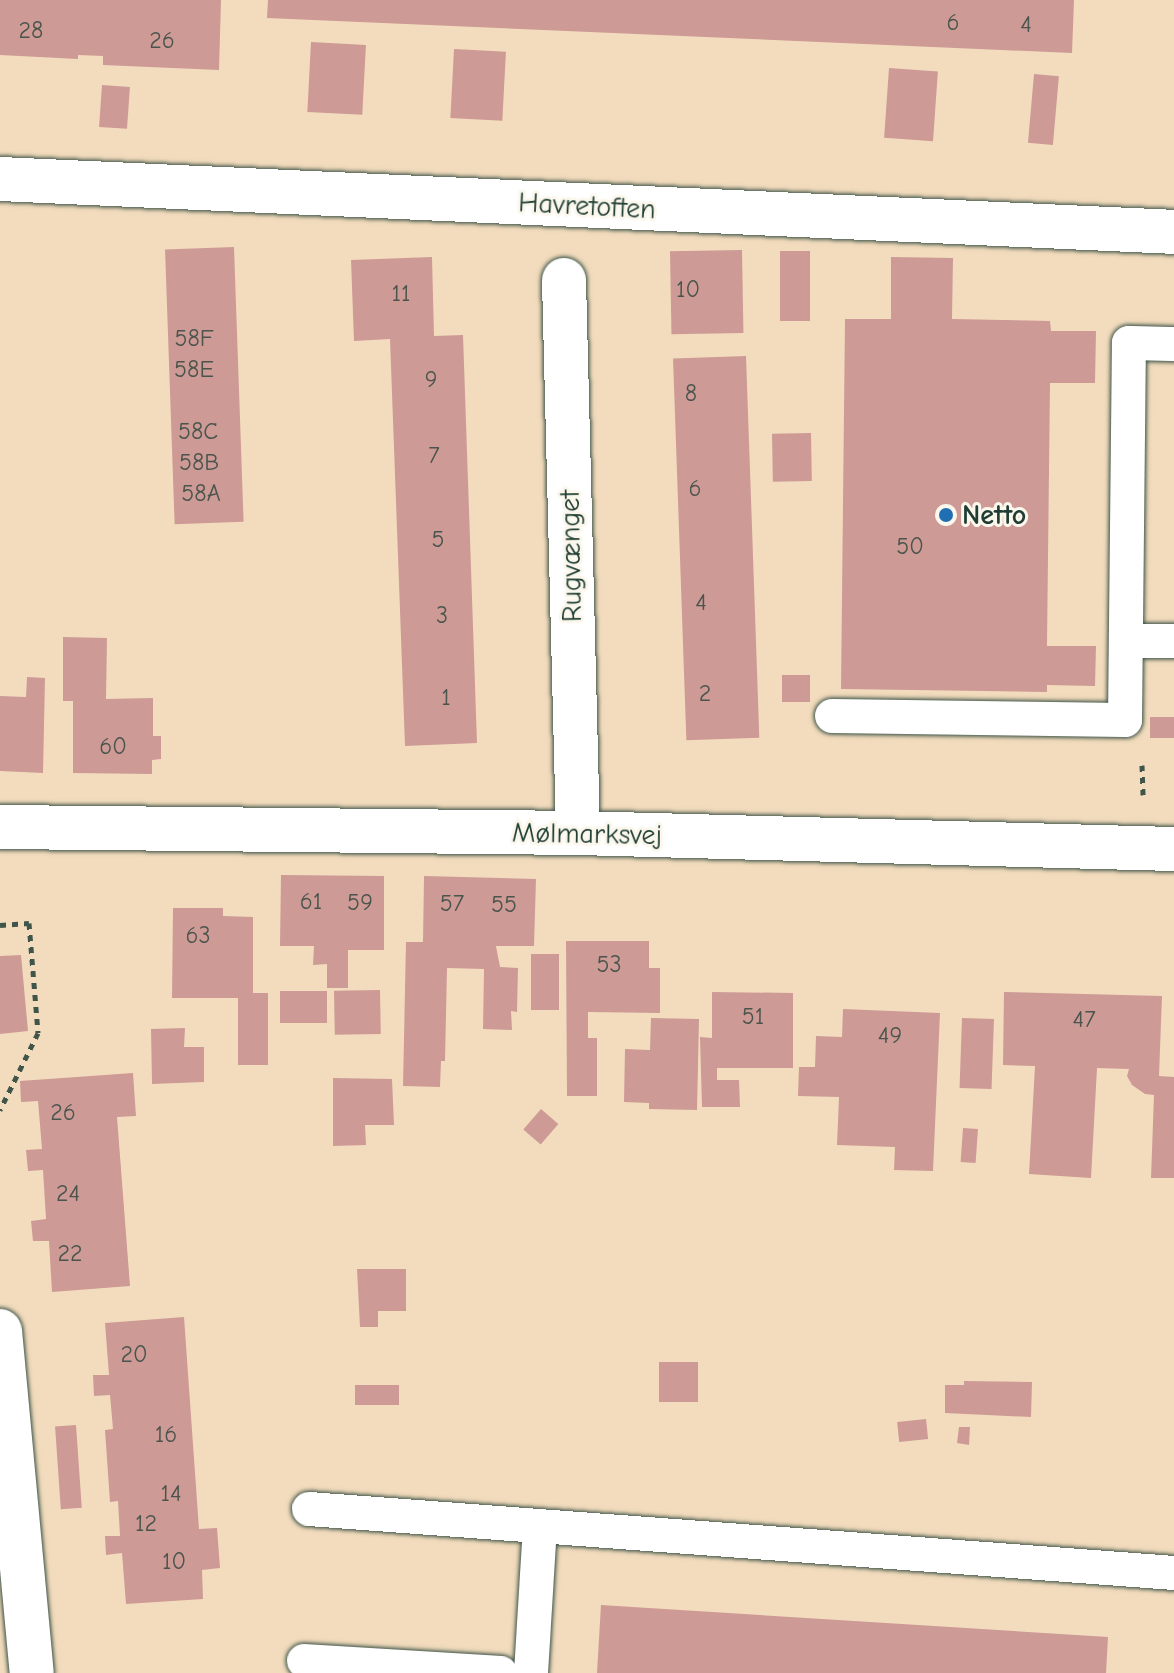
<!DOCTYPE html>
<html>
<head>
<meta charset="utf-8">
<style>
	body { margin:0 }
	#map { position:relative; width:1174px; height:1673px; overflow:hidden; background:#f3dcbd; font-family:"Comic Neue",sans-serif }
	div>[style] { position:absolute }
	[style*='--x'] { left:calc(var(--x)*1px); top:calc(var(--y)*1px); width:calc(var(--w)*1px); rotate:calc(var(--a)*1deg) }
	.building>* { inset:0; background:#cd9a96; transform-origin:0 0 }
	.path>* { height:5px; margin-top:-2.5px; transform-origin:0; background:repeating-linear-gradient(90deg,#3f5549 0 6px,transparent 0 12px) }
	.roads { filter:drop-shadow(0 0 2px #3f5549) drop-shadow(0 0 2px #3f5549) }
	.service>* { height:34px; margin:-17px; padding:0 17px; transform-origin:17px; border-radius:17px; background:#fff }
	.minor>* { height:44px; margin:-22px; padding:0 22px; transform-origin:22px; border-radius:22px; background:#fff }
	.tertiary>* { height:44px; margin:-22px; padding:0 22px; transform-origin:22px; border-radius:22px; background:#fff }
	.dots>* { width:22px; height:22px; translate:-50% -50%; box-sizing:border-box; border:4px solid #fbf7ec; border-radius:50% }
	span { translate:-50% -50%; white-space:nowrap; text-align:center; line-height:1.15; -webkit-text-stroke:6px #fbf7ec; paint-order:stroke }
	.number-label { font-size:24px; color:#4a544c }
	.number-label span { -webkit-text-stroke-width:0 }
	.street-label { font-size:28px; color:#1f3d34 }
	.poi-label { font-size:28px; color:#1f3d34; font-weight:700 }
	.left { translate:0 -50%; text-align:left }
</style>
</head>
<body>
<div id="map">
	<div class="building">
		<div style="clip-path:polygon(0 0,221px 0,219px 70px,103px 65px,103px 56px,78px 55px,78px 59px,0 55px)"></div>
		<div style="clip-path:polygon(268px 0,1074px 0,1072px 53px,267px 18px)"></div>
		<div style="left:311px;top:42px;width:55px;height:70px;rotate:3deg"></div>
		<div style="left:454px;top:49px;width:52px;height:69px;rotate:3deg"></div>
		<div style="left:889px;top:68px;width:49px;height:70px;rotate:4deg"></div>
		<div style="left:1034px;top:74px;width:25px;height:69px;rotate:5deg"></div>
		<div style="left:102px;top:85px;width:28px;height:42px;rotate:4deg"></div>
		<div style="left:234px;top:247px;width:275px;height:69px;rotate:88deg"></div>
		<div style="left:742px;top:250px;width:83px;height:72px;rotate:89deg"></div>
		<div style="left:810px;top:251px;width:70px;height:30px;rotate:90deg"></div>
		<div style="clip-path:polygon(432px 257px,434px 336px,463px 335px,477px 743px,405px 746px,390px 339px,354px 341px,351px 260px)"></div>
		<div style="clip-path:polygon(891px 257px,953px 258px,952px 319px,1050px 321px,1051px 331px,1096px 331px,1095px 383px,1050px 383px,1047px 646px,1096px 646px,1095px 686px,1047px 685px,1047px 692px,841px 689px,845px 319px,891px 319px)"></div>
		<div style="left:746px;top:356px;width:382px;height:73px;rotate:88deg"></div>
		<div style="left:811px;top:433px;width:48px;height:39px;rotate:89deg"></div>
		<div style="clip-path:polygon(63px 637px,107px 638px,106px 699px,153px 698px,153px 736px,161px 736px,161px 759px,152px 760px,152px 774px,73px 773px,73px 701px,63px 701px)"></div>
		<div style="left:810px;top:675px;width:27px;height:28px;rotate:90deg"></div>
		<div style="clip-path:polygon(27px 677px,45px 678px,43px 773px,0 771px,0 696px,26px 697px)"></div>
		<div style="left:1174px;top:717px;width:21px;height:24px;rotate:90deg"></div>
		<div style="clip-path:polygon(281px 875px,384px 876px,384px 950px,348px 950px,348px 988px,327px 988px,327px 964px,313px 965px,314px 946px,280px 946px)"></div>
		<div style="clip-path:polygon(424px 876px,536px 879px,534px 946px,496px 946px,500px 967px,518px 968px,517px 1012px,511px 1011px,512px 1030px,483px 1029px,484px 969px,447px 968px,445px 1061px,441px 1061px,440px 1087px,403px 1086px,406px 942px,423px 942px)"></div>
		<div style="clip-path:polygon(173px 908px,223px 908px,223px 916px,253px 917px,253px 993px,268px 993px,268px 1065px,238px 1065px,238px 998px,172px 998px)"></div>
		<div style="clip-path:polygon(566px 941px,649px 941px,649px 968px,660px 968px,660px 1013px,588px 1012px,588px 1038px,597px 1038px,597px 1096px,567px 1096px)"></div>
		<div style="left:531px;top:954px;width:28px;height:56px"></div>
		<div style="clip-path:polygon(21px 955px,28px 1031px,0 1034px,0 956px)"></div>
		<div style="left:380px;top:990px;width:44px;height:46px;rotate:89deg"></div>
		<div style="left:280px;top:991px;width:47px;height:32px"></div>
		<div style="clip-path:polygon(712px 992px,793px 993px,793px 1068px,717px 1068px,717px 1080px,739px 1080px,740px 1107px,702px 1107px,700px 1037px,712px 1038px)"></div>
		<div style="clip-path:polygon(1004px 992px,1162px 996px,1159px 1076px,1174px 1077px,1174px 1178px,1151px 1178px,1154px 1095px,1145px 1094px,1132px 1085px,1127px 1076px,1129px 1069px,1097px 1068px,1091px 1178px,1029px 1174px,1035px 1066px,1003px 1065px)"></div>
		<div style="clip-path:polygon(843px 1009px,940px 1013px,933px 1171px,894px 1170px,895px 1147px,837px 1145px,839px 1097px,798px 1096px,799px 1067px,815px 1067px,816px 1036px,842px 1037px)"></div>
		<div style="clip-path:polygon(651px 1018px,699px 1019px,697px 1110px,649px 1109px,649px 1103px,624px 1102px,625px 1049px,650px 1050px)"></div>
		<div style="left:962px;top:1018px;width:32px;height:70px;rotate:2deg"></div>
		<div style="clip-path:polygon(185px 1028px,184px 1047px,204px 1047px,204px 1082px,152px 1084px,151px 1029px)"></div>
		<div style="clip-path:polygon(133px 1073px,136px 1116px,117px 1117px,130px 1286px,52px 1292px,49px 1241px,33px 1241px,31px 1221px,46px 1219px,43px 1170px,28px 1171px,26px 1150px,42px 1149px,38px 1101px,21px 1102px,20px 1081px)"></div>
		<div style="clip-path:polygon(333px 1078px,392px 1079px,394px 1125px,365px 1125px,366px 1145px,333px 1146px)"></div>
		<div style="left:541px;top:1109px;width:23px;height:27px;rotate:41deg"></div>
		<div style="left:963px;top:1128px;width:15px;height:34px;rotate:4deg"></div>
		<div style="clip-path:polygon(357px 1269px,406px 1269px,406px 1311px,378px 1311px,378px 1327px,360px 1327px)"></div>
		<div style="clip-path:polygon(184px 1317px,199px 1529px,217px 1528px,220px 1568px,202px 1570px,203px 1599px,126px 1604px,122px 1553px,106px 1555px,105px 1536px,120px 1536px,118px 1501px,110px 1502px,105px 1430px,113px 1429px,110px 1395px,94px 1396px,93px 1375px,109px 1375px,105px 1323px)"></div>
		<div style="left:659px;top:1362px;width:39px;height:40px"></div>
		<div style="clip-path:polygon(964px 1381px,1032px 1382px,1031px 1417px,945px 1413px,945px 1385px,964px 1385px)"></div>
		<div style="left:355px;top:1385px;width:44px;height:20px"></div>
		<div style="left:926px;top:1419px;width:20px;height:29px;rotate:84deg"></div>
		<div style="left:76px;top:1425px;width:83px;height:21px;rotate:86deg"></div>
		<div style="clip-path:polygon(959px 1427px,970px 1427px,969px 1445px,957px 1443px)"></div>
		<div style="clip-path:polygon(601px 1605px,1108px 1637px,1106px 1673px,597px 1673px)"></div>
	</div>
	<div class="path">
		<div style="--x:1142;--y:765;--w:30;--a:88"></div>
		<div style="--x:0;--y:925;--w:29;--a:-4"></div>
		<div style="--x:29;--y:923;--w:110;--a:85.3"></div>
		<div style="--x:38;--y:1033;--w:86;--a:116.3"></div>
	</div>
	<div class="roads">
		<div class="service">
			<div style="--x:1126;--y:641;--w:48;--a:0"></div>
			<div style="--x:832;--y:716;--w:293;--a:0.8"></div>
			<div style="--x:1125;--y:720;--w:377;--a:-89.4"></div>
			<div style="--x:1129;--y:343;--w:45;--a:1.3"></div>
			<div style="--x:309;--y:1509;--w:867;--a:4.23"></div>
			<div style="--x:304;--y:1661;--w:197;--a:3.5"></div>
			<div style="--x:531;--y:1673;--w:147;--a:-86.5"></div>
		</div>
		<div class="minor">
			<div style="--x:0;--y:179;--w:1175;--a:2.58"></div>
			<div style="--x:564;--y:280;--w:553;--a:88.55"></div>
			<div style="--x:0;--y:1331;--w:343;--a:84.7"></div>
		</div>
		<div class="tertiary">
			<div style="--x:0;--y:827;--w:578;--a:0.59"></div>
			<div style="--x:578;--y:833;--w:596;--a:1.54"></div>
		</div>
	</div>
	<div class="dots">
		<div style="left:946px;top:515px;background:#1f6fb2"></div>
	</div>
	<div class="number-label">
		<span style="left:953px;top:23px">6</span>
		<span style="left:1026px;top:25px">4</span>
		<span style="left:31px;top:31px">28</span>
		<span style="left:162px;top:41px">26</span>
		<span style="left:688px;top:290px">10</span>
		<span style="left:401px;top:294px">11</span>
		<span style="left:194px;top:339px">58F</span>
		<span style="left:194px;top:370px">58E</span>
		<span style="left:431px;top:380px">9</span>
		<span style="left:691px;top:394px">8</span>
		<span style="left:198px;top:432px">58C</span>
		<span style="left:434px;top:456px">7</span>
		<span style="left:199px;top:463px">58B</span>
		<span style="left:695px;top:489px">6</span>
		<span style="left:201px;top:494px">58A</span>
		<span style="left:438px;top:540px">5</span>
		<span style="left:910px;top:547px">50</span>
		<span style="left:701px;top:603px">4</span>
		<span style="left:442px;top:616px">3</span>
		<span style="left:705px;top:694px">2</span>
		<span style="left:446px;top:698px">1</span>
		<span style="left:113px;top:747px">60</span>
		<span style="left:311px;top:902px">61</span>
		<span style="left:360px;top:903px">59</span>
		<span style="left:452px;top:904px">57</span>
		<span style="left:504px;top:905px">55</span>
		<span style="left:198px;top:936px">63</span>
		<span style="left:609px;top:965px">53</span>
		<span style="left:753px;top:1017px">51</span>
		<span style="left:1084px;top:1020px">47</span>
		<span style="left:890px;top:1036px">49</span>
		<span style="left:63px;top:1113px">26</span>
		<span style="left:68px;top:1194px">24</span>
		<span style="left:70px;top:1254px">22</span>
		<span style="left:134px;top:1355px">20</span>
		<span style="left:166px;top:1435px">16</span>
		<span style="left:171px;top:1494px">14</span>
		<span style="left:146px;top:1524px">12</span>
		<span style="left:174px;top:1562px">10</span>
	</div>
	<div class="street-label">
		<span style="left:587px;top:206px;rotate:3deg">Havretoften</span>
		<span style="left:571px;top:556px;rotate:-91deg">Rugvænget</span>
		<span style="left:587px;top:834px;rotate:1deg">Mølmarksvej</span>
	</div>
	<div class="poi-label">
		<span class="left" style="left:962px;top:515px">Netto</span>
	</div>
</div>
</body>
</html>
